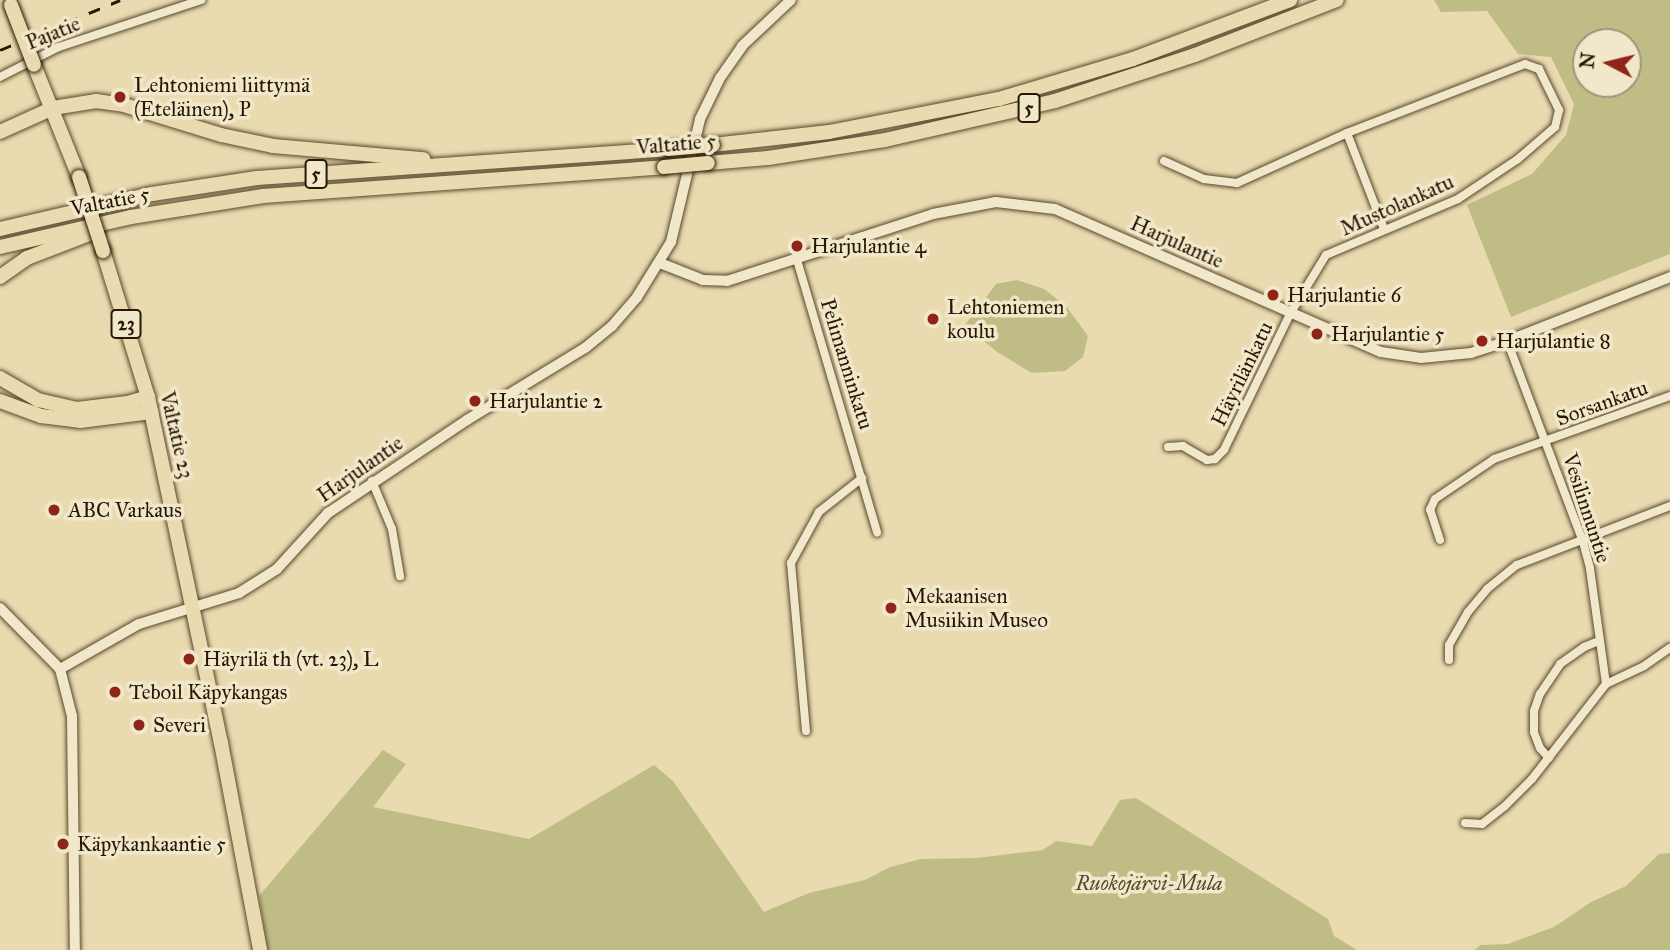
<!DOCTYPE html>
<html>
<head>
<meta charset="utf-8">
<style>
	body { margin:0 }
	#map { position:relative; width:1670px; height:950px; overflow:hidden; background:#eadaaf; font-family:"IM FELL Great Primer",serif }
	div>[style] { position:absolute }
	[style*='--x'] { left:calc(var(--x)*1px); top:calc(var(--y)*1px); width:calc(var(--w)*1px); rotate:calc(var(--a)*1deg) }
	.green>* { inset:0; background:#bfbd85 }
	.roads { filter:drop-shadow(0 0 2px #58482e) drop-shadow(0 0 2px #58482e) }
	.minor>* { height:8px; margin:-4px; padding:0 4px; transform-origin:4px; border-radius:4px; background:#f1e7cb }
	.tertiary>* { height:10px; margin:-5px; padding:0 5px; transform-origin:5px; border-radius:5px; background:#f1e7cb }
	.trunk>* { height:14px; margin:-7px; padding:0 7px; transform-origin:7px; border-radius:7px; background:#eadaaf }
	.rail>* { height:2.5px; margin-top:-1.25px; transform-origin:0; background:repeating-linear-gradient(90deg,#281703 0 12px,transparent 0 24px) }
	.bridges { filter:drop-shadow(0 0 2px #281703) drop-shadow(0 0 2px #281703) }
	.trunk-bridge>* { height:14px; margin:-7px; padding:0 7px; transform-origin:7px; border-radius:7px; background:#eadaaf }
	.dots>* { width:19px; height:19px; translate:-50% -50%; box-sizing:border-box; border:4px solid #f1e7cb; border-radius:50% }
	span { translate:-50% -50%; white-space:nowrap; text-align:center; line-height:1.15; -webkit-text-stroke:7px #f1e7cb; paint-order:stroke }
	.shield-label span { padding:2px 5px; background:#f1e7cb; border:2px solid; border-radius:5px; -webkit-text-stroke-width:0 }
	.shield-label { font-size:19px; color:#281703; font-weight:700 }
	.street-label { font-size:21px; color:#281703 }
	.poi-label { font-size:21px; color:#281703 }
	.left { translate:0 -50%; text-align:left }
	.park-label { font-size:21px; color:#55492a; font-style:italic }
	.north { position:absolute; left:1572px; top:28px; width:70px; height:70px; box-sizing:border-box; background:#f1e7cb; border:2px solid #a1947b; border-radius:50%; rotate:277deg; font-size:19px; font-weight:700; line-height:28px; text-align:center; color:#281703 }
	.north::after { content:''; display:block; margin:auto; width:24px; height:32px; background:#8f2418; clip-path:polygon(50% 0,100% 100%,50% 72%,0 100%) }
</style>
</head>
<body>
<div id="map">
	<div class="green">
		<div style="clip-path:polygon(evenodd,1434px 0,1670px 0,1670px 254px,1511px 317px,1467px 205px,1532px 174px,1566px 135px,1574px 104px,1551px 57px,1518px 54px,1487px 11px,1441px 12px,1434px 0,1586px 42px,1628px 42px,1628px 84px,1586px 84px,1586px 42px)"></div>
		<div style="clip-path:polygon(1017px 280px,1044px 289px,1066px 306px,1088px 336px,1083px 357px,1065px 371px,1032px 373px,997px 352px,965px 325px,996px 284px)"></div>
		<div style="clip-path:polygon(383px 750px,406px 764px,373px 807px,529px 839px,654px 765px,673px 781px,764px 912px,809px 893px,865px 880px,890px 867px,921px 859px,976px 858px,1043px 850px,1056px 841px,1092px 846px,1120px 800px,1136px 798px,1328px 919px,1334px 936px,1357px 950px,268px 950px,259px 896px)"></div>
		<div style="clip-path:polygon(1670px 853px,1670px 950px,1474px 950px,1481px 945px,1508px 944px,1554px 927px,1591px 902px,1626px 886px,1659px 854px)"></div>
	</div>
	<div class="roads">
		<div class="minor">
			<div style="--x:0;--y:77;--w:66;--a:-27"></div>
			<div style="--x:59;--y:47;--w:150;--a:-18.3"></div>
			<div style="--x:1347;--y:133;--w:103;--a:68.9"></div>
			<div style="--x:1164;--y:161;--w:44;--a:24.2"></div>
			<div style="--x:1204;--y:179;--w:33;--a:7"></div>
			<div style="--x:1237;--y:183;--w:121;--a:-24.4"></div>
			<div style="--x:1347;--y:133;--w:191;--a:-21.2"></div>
			<div style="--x:1525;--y:64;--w:15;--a:20"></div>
			<div style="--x:1539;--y:69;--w:46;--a:64"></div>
			<div style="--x:1559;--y:110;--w:17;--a:103"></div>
			<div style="--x:1555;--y:127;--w:49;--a:139.1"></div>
			<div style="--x:1518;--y:159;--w:72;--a:146.3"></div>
			<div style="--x:1458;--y:199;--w:143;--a:157"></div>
			<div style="--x:1326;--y:255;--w:69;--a:121.4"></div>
			<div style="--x:1290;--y:314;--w:151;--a:115.9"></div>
			<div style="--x:1224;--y:450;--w:13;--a:135"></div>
			<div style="--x:1215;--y:459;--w:8;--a:173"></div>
			<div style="--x:1207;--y:460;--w:28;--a:-150"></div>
			<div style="--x:1183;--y:446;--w:15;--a:176"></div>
			<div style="--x:797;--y:260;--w:284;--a:73.6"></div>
			<div style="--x:372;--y:481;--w:52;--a:67.4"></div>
			<div style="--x:392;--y:529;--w:48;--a:80.3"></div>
			<div style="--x:1440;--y:540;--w:32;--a:-108"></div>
			<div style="--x:1430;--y:510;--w:12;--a:-66"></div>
			<div style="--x:1435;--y:499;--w:71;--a:-34.1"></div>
			<div style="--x:1494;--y:459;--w:187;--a:-19.7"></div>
			<div style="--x:1449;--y:660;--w:15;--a:-90"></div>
			<div style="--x:1449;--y:645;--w:38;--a:-60"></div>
			<div style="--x:1468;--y:612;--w:30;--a:-50"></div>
			<div style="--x:1487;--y:589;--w:38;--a:-39"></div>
			<div style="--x:1517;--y:565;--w:164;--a:-21.1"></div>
			<div style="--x:1606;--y:684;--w:42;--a:-25.3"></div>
			<div style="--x:1644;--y:666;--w:32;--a:-35"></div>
			<div style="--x:806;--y:731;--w:169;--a:-95.1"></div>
			<div style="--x:791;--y:563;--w:58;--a:-61.2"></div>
			<div style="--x:819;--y:512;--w:55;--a:-38.3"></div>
			<div style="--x:1549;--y:758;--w:13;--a:-132"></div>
			<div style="--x:1540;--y:748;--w:17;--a:-111"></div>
			<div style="--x:1534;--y:732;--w:21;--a:-90"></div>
			<div style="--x:1534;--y:711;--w:18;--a:-71"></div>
			<div style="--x:1540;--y:694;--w:36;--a:-56"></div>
			<div style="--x:1560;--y:664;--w:29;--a:-35"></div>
			<div style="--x:1584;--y:647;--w:16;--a:-22"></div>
			<div style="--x:1465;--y:823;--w:17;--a:3"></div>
			<div style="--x:1482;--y:824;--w:29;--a:-38"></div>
			<div style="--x:1505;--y:806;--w:38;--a:-45"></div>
			<div style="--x:1532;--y:779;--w:120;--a:-52.1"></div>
			<div style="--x:1606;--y:684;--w:117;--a:-97.9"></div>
			<div style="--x:1590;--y:568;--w:30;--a:-105"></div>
			<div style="--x:1582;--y:539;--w:212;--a:-110.7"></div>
		</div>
		<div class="tertiary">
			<div style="--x:660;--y:263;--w:46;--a:21.6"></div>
			<div style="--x:703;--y:280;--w:24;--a:2"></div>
			<div style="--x:727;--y:281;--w:217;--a:-18"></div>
			<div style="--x:933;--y:214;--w:64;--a:-10.8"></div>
			<div style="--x:996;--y:202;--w:59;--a:6.8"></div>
			<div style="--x:1055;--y:209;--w:356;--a:23.7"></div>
			<div style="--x:1381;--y:352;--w:40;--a:8.5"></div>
			<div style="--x:1421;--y:358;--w:50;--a:-5.7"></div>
			<div style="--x:1471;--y:353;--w:38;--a:-18"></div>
			<div style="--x:1507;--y:341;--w:175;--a:-21.4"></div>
			<div style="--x:0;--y:608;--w:86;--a:45.5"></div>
			<div style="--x:60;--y:669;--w:49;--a:75.7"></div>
			<div style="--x:72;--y:716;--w:234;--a:89.3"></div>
			<div style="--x:60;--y:669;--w:91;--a:-29.7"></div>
			<div style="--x:139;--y:624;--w:105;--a:-17.2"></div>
			<div style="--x:239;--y:593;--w:45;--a:-32.3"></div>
			<div style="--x:277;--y:569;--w:76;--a:-47.7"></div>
			<div style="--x:328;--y:513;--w:167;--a:-33.8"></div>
			<div style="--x:467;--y:420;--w:138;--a:-31.4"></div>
			<div style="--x:585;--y:348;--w:35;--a:-39"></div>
			<div style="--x:612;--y:326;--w:38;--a:-49"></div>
			<div style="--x:637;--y:297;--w:65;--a:-58.3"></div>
			<div style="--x:671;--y:242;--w:126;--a:-76.7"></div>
			<div style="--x:700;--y:119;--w:46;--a:-64"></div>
			<div style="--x:720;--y:78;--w:39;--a:-55"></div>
			<div style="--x:742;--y:46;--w:67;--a:-43.2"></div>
		</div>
		<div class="trunk">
			<div style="--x:34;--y:65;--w:121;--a:68.1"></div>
			<div style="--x:0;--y:132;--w:58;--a:-24.4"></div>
			<div style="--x:53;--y:108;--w:44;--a:-9.2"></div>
			<div style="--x:96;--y:101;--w:28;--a:8"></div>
			<div style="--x:124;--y:105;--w:102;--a:17.2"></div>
			<div style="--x:221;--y:135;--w:53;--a:11.9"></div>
			<div style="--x:273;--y:146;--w:151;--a:5"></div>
			<div style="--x:713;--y:145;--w:117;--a:-6.4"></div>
			<div style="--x:829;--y:132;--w:173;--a:-11"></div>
			<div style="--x:999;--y:99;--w:140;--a:-16.6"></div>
			<div style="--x:1133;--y:59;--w:168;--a:-20.6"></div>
			<div style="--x:708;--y:163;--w:60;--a:-4.8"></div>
			<div style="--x:768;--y:158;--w:118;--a:-8.7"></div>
			<div style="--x:885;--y:140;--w:174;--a:-12.9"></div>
			<div style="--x:1055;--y:101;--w:147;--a:-18.2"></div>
			<div style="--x:1195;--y:55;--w:152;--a:-21.2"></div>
			<div style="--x:0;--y:229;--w:156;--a:-13"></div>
			<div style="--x:152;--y:194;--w:106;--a:-8.7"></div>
			<div style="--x:257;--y:178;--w:412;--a:-4"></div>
			<div style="--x:0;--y:247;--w:134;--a:-12.9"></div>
			<div style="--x:131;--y:217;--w:134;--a:-9"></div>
			<div style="--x:263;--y:196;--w:402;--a:-4.1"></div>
			<div style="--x:103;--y:251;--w:153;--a:72.9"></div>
			<div style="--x:148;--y:397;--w:354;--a:78.1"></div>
			<div style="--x:221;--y:743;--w:211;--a:79.3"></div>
			<div style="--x:0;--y:277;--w:33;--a:-35"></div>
			<div style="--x:27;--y:258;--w:75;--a:-21.1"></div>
			<div style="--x:0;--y:378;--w:44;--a:30.1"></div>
			<div style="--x:38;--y:400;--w:40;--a:13"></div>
			<div style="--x:77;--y:409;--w:51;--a:-6.7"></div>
			<div style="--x:128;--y:403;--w:21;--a:-17"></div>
			<div style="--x:0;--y:401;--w:44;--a:20.1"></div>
			<div style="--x:41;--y:416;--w:39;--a:7"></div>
			<div style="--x:80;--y:421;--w:72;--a:-7.2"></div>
		</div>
	</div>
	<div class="rail">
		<div style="--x:0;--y:50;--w:130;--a:-22.6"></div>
	</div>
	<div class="bridges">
		<div class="trunk-bridge">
			<div style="--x:11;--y:5;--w:64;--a:69"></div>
			<div style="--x:668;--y:149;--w:45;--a:-5.1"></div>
			<div style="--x:664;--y:167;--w:44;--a:-5.2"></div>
			<div style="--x:79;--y:177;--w:78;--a:72"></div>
		</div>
	</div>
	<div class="dots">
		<div style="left:120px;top:97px;background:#8f2418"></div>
		<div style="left:797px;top:246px;background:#8f2418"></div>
		<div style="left:1273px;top:295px;background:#8f2418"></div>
		<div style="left:933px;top:319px;background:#8f2418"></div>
		<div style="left:1317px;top:334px;background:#8f2418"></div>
		<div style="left:1482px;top:341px;background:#8f2418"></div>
		<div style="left:475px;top:401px;background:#8f2418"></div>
		<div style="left:54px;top:510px;background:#8f2418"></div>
		<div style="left:891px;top:608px;background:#8f2418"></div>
		<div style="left:189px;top:659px;background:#8f2418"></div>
		<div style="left:115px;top:692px;background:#8f2418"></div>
		<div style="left:139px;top:725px;background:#8f2418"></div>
		<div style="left:63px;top:844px;background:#8f2418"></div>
	</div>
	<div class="shield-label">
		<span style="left:1029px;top:108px">5</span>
		<span style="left:316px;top:174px">5</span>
		<span style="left:126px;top:324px">23</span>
	</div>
	<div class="street-label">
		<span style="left:53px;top:33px;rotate:-22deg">Pajatie</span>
		<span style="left:676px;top:144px;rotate:-5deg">Valtatie 5</span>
		<span style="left:110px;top:201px;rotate:-11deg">Valtatie 5</span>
		<span style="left:1397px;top:205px;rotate:-24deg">Mustolankatu</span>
		<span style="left:1177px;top:242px;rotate:24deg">Harjulantie</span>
		<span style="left:847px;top:364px;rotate:73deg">Pelimanninkatu</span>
		<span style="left:1242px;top:374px;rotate:-64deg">Häyrilänkatu</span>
		<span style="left:1602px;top:403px;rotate:-20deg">Sorsankatu</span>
		<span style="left:177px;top:435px;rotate:77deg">Valtatie 23</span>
		<span style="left:360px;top:469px;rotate:-35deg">Harjulantie</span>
		<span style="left:1587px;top:508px;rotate:72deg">Vesilinnuntie</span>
	</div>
	<div class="poi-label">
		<span class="left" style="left:134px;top:97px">Lehtoniemi liittymä<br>(Eteläinen), P</span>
		<span class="left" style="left:811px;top:246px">Harjulantie 4</span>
		<span class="left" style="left:1287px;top:295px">Harjulantie 6</span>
		<span class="left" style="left:947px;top:319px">Lehtoniemen<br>koulu</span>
		<span class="left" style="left:1331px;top:334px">Harjulantie 5</span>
		<span class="left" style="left:1496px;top:341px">Harjulantie 8</span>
		<span class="left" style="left:489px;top:401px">Harjulantie 2</span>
		<span class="left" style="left:68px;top:510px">ABC Varkaus</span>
		<span class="left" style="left:905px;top:608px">Mekaanisen<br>Musiikin Museo</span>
		<span class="left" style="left:203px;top:659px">Häyrilä th (vt. 23), L</span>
		<span class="left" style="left:129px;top:692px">Teboil Käpykangas</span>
		<span class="left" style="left:153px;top:725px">Severi</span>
		<span class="left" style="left:77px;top:844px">Käpykankaantie 5</span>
	</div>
	<div class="park-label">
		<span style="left:1149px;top:883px">Ruokojärvi-Mula</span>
	</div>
	<div class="north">N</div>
</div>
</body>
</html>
